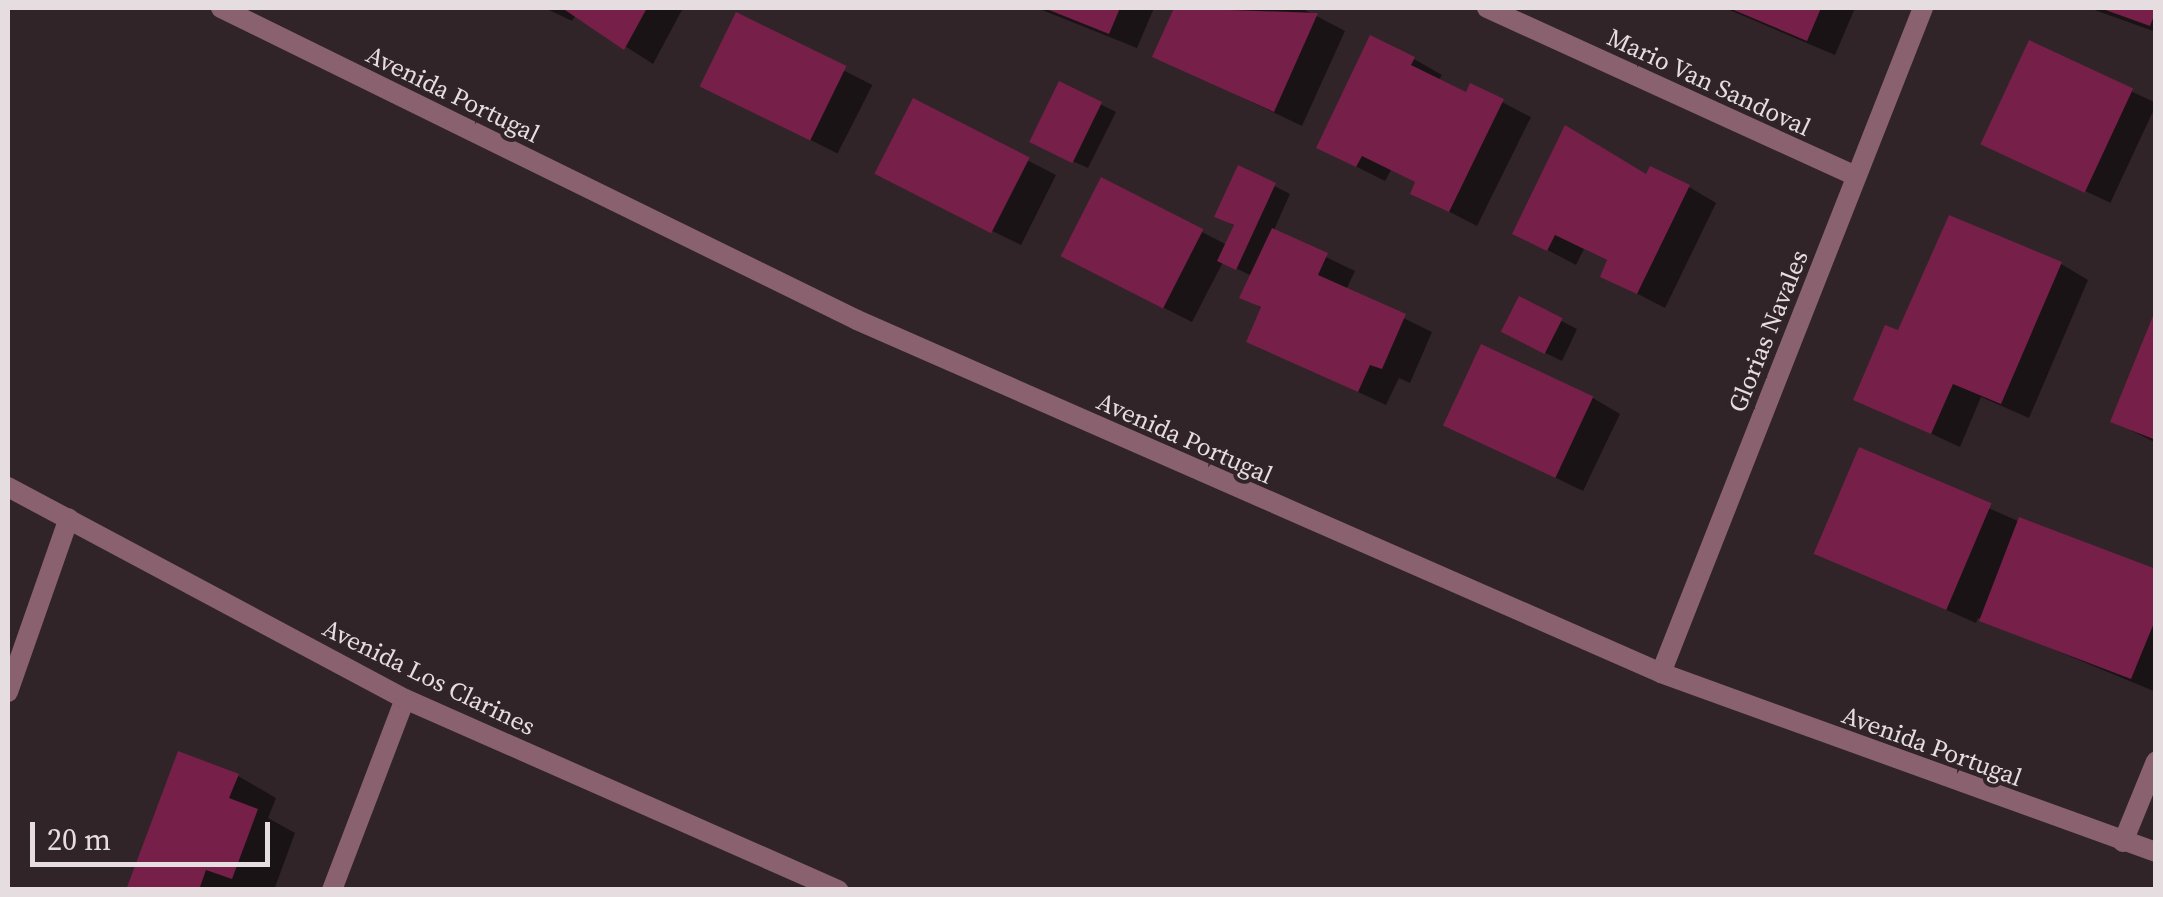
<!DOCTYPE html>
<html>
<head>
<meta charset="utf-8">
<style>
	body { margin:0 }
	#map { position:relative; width:2163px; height:897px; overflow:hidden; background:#302428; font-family:"Source Serif 4",serif }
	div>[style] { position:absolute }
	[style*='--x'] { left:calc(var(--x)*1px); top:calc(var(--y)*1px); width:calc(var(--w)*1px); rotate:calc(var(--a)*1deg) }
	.shadow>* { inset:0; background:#0007; transform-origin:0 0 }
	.building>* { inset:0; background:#761f48; transform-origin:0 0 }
	.service>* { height:20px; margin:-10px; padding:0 10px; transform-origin:10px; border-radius:10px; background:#8a616f }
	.minor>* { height:20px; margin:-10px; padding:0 10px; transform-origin:10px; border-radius:10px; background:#8a616f }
	.tertiary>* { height:20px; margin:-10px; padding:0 10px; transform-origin:10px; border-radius:10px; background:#8a616f }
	span { translate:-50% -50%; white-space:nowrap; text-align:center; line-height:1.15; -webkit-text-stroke:8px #302428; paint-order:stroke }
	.street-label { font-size:25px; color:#e6dde0 }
	.frame { position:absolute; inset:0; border:10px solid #e6dde0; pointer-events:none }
	.scale { position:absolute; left:30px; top:822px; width:240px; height:45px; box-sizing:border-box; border:5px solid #e6dde0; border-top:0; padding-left:12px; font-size:30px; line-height:35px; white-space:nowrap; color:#e6dde0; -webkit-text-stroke:8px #302428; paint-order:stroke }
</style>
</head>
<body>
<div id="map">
	<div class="shadow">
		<div style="clip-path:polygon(545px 8px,683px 8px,653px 64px,576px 15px,572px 21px)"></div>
		<div style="clip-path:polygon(1037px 8px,1154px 8px,1137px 48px)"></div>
		<div style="clip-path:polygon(1176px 8px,1301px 8px,1345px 31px,1302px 126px,1155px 56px)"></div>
		<div style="clip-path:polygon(1725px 8px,1855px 8px,1835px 55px)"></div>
		<div style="clip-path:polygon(2089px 8px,2156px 8px,2156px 32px)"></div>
		<div style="left:737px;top:16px;width:152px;height:77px;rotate:27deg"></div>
		<div style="left:2030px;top:44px;width:140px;height:110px;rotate:25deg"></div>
		<div style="clip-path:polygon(1414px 59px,1442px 75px,1438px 81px,1467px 95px,1471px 86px,1531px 117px,1477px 226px,1413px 193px,1418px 183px,1391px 170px,1385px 181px,1347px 162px)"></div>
		<div style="clip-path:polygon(914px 102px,1056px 175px,1021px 245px,906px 189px)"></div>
		<div style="clip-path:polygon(1100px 104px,1116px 112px,1088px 168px,1048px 150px)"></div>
		<div style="clip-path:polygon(1239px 168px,1290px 194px,1273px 232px,1355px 271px,1346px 290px,1432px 332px,1410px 383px,1399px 378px,1386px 405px,1249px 341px,1263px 309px,1243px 297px,1252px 276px,1223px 262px,1192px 322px,1091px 271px,1102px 180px,1227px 245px,1236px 227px,1217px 216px)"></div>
		<div style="clip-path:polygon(1647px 177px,1689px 187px,1716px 203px,1665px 308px,1603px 276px,1609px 261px,1584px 249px,1576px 265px,1515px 233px)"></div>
		<div style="clip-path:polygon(2061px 264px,2088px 280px,2029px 418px,1981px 397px,1960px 447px,1856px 399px,1899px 334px)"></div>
		<div style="clip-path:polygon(1520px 300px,1577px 329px,1562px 361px,1519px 340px)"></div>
		<div style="clip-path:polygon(2156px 318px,2156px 443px,2113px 421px)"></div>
		<div style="clip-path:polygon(1593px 398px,1620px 414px,1583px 491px,1449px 426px)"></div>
		<div style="clip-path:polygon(1860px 451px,2020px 522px,2156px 572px,2156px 692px,1978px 618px,1976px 623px,1818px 553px)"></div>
		<div style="clip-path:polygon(238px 776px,276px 798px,268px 818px,295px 833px,274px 890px,129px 890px)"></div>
	</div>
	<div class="building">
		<div style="clip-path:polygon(562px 8px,647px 8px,624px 50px)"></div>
		<div style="clip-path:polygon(1044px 8px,1120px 8px,1109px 34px)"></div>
		<div style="clip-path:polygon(1174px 8px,1318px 13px,1274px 112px,1152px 57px)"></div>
		<div style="clip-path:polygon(1729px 8px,1821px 8px,1807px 41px)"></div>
		<div style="clip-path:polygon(2100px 8px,2156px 8px,2156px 11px,2150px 26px)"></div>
		<div style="left:736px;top:12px;width:123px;height:83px;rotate:26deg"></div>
		<div style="clip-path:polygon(1370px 35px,1415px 57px,1411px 65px,1466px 92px,1470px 83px,1504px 99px,1449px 212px,1410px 194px,1415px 182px,1362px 156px,1356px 167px,1316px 148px)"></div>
		<div style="left:2029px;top:40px;width:115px;height:115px;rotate:25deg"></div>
		<div style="left:1059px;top:81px;width:48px;height:68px;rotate:26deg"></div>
		<div style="left:913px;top:98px;width:131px;height:85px;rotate:27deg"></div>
		<div style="clip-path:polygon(1565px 125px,1646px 174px,1650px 166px,1690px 185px,1637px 294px,1600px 277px,1607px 260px,1555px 235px,1547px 251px,1512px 234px)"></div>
		<div style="clip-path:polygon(1238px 165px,1276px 183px,1236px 270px,1217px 261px,1234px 225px,1214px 217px)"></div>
		<div style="left:1101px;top:177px;width:115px;height:89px;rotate:27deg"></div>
		<div style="clip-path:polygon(1949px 215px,2062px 262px,2001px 404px,1953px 384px,1931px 434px,1853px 400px,1885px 325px,1898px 330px)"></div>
		<div style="clip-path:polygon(1272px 228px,1328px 253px,1318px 275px,1406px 314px,1382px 369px,1370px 365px,1358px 392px,1246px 342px,1261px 307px,1239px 298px)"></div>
		<div style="left:1519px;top:296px;width:49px;height:40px;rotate:27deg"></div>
		<div style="clip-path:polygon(2155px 311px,2156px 312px,2156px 440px,2110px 422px)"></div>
		<div style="left:1481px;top:344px;width:124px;height:90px;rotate:25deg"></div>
		<div style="left:1859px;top:447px;width:144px;height:116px;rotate:23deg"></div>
		<div style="clip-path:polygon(2019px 517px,2156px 569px,2156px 618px,2131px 679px,1979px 621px)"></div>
		<div style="clip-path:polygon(178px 751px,239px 774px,229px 798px,258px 809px,232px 879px,206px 870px,199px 890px,126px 890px)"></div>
	</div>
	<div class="service">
		<div style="--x:8;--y:692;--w:184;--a:-70.7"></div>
	</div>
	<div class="minor">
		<div style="--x:1487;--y:8;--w:405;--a:24.5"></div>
		<div style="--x:1661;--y:673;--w:526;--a:19.88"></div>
		<div style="--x:2123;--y:842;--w:87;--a:-67.8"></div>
		<div style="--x:332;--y:890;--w:204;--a:-69.1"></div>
	</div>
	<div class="tertiary">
		<div style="--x:221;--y:8;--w:708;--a:26.13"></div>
		<div style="--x:857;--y:320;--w:878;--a:23.7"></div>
		<div style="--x:1661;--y:673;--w:715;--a:-68.5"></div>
		<div style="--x:8;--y:487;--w:450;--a:28.1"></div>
		<div style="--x:405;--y:699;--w:474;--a:23.8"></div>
	</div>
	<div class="street-label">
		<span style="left:1709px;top:82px;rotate:25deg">Mario Van Sandoval</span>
		<span style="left:453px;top:94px;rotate:26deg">Avenida Portugal</span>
		<span style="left:1768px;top:331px;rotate:-68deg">Glorias Navales</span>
		<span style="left:1185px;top:438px;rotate:24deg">Avenida Portugal</span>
		<span style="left:429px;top:677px;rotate:26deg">Avenida Los Clarines</span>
		<span style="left:1932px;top:746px;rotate:20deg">Avenida Portugal</span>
	</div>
	<div class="frame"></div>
	<div class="scale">20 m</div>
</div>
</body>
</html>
